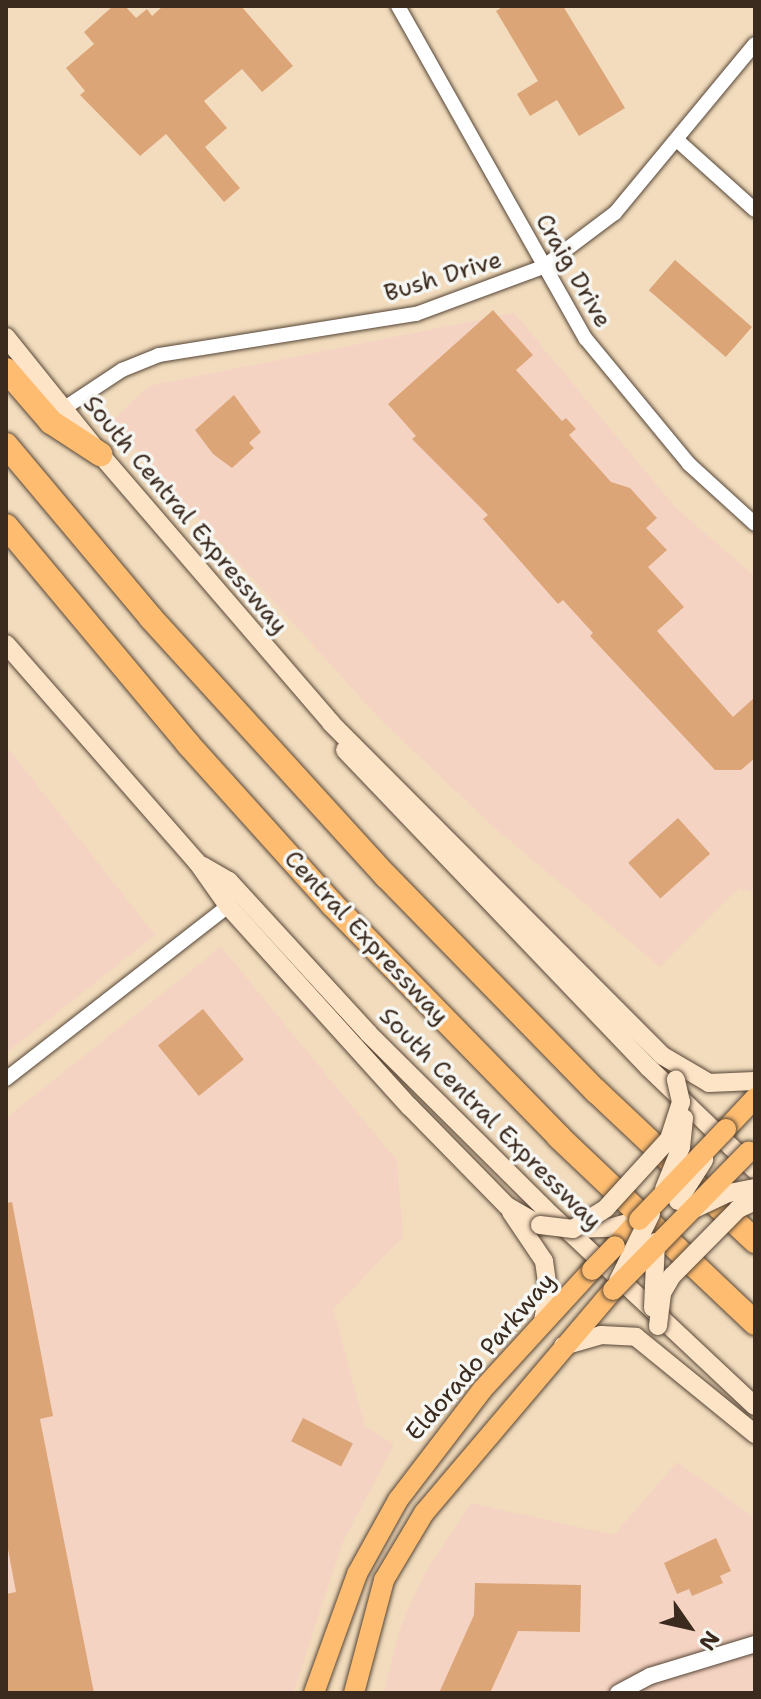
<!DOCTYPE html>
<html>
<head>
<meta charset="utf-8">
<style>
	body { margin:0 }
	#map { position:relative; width:761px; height:1699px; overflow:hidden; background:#f2dcbd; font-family:"Shantell Sans",sans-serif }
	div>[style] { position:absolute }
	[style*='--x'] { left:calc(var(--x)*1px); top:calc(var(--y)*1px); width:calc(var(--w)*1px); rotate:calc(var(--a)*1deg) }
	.built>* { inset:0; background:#f5d3c2 }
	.building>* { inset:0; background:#dca578; transform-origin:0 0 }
	.roads { filter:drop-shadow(0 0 2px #564536) drop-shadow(0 0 2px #564536) }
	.minor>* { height:14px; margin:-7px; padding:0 7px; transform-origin:7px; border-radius:7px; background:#fff }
	.tertiary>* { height:16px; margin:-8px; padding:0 8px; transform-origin:8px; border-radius:8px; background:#fff }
	.secondary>* { height:18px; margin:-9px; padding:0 9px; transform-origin:9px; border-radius:9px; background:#fee4c6 }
	.primary>* { height:20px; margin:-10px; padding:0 10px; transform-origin:10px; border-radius:10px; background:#fdbc70 }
	.motorway>* { height:24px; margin:-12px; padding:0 12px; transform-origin:12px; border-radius:12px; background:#fdbc70 }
	.bridges { filter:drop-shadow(0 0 2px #564536) drop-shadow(0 0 2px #564536) }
	.secondary-bridge>* { height:18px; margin:-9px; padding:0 9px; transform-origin:9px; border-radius:9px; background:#fee4c6 }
	.primary-bridge>* { height:20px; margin:-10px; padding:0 10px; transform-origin:10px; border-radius:10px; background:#fdbc70 }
	span { translate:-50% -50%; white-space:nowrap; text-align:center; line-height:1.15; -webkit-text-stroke:7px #f6f6f2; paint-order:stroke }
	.street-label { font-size:24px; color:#3b2a1e }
	.frame { position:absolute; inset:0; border:8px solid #3b2a1e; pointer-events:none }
	.north { position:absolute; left:649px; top:1587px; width:80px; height:80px; -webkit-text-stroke:6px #f6f6f2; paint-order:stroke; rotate:124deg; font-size:22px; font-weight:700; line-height:32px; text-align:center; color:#3b2a1e }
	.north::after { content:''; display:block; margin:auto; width:28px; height:36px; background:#3b2a1e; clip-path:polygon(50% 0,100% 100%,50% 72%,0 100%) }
</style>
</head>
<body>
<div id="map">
	<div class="built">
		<div style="clip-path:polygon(514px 313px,675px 507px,755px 577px,755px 893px,739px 888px,660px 967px,496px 829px,381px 720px,111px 422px,149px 386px)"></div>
		<div style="clip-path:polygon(6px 746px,155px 935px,6px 1053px)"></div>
		<div style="clip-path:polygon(221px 947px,397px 1161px,403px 1237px,333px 1309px,365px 1427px,394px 1444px,342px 1544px,293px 1693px,6px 1693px,6px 1118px)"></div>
		<div style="clip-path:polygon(677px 1462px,755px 1518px,755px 1693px,383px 1693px,402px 1623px,424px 1575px,471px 1503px,614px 1535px)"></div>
	</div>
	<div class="building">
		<div style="clip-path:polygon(113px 6px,125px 6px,136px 18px,147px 9px,152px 16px,163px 6px,241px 6px,293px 66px,262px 92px,242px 69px,204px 101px,227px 128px,205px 147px,240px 188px,224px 202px,166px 134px,140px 156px,80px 95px,85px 91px,66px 68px,94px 44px,84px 32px)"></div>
		<div style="clip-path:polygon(504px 6px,563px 6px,625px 108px,579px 136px,557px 100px,530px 116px,517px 94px,538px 81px,496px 11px)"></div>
		<div style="left:675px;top:260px;width:102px;height:40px;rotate:41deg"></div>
		<div style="clip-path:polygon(493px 310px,533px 355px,516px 370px,562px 421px,566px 418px,576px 429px,569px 435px,611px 482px,630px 488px,657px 518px,646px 528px,667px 550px,648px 567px,684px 607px,657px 631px,733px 717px,755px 697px,755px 758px,741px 770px,715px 770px,590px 636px,593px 633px,563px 600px,558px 604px,483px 519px,488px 515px,412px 439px,416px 436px,388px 404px)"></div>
		<div style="clip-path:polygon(234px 395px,261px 432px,249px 443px,254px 448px,232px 468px,213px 454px,195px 430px)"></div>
		<div style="left:678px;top:818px;width:48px;height:67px;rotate:48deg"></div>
		<div style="left:203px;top:1009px;width:65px;height:58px;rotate:51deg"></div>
		<div style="clip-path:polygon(12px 1202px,53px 1416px,40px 1419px,94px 1693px,6px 1693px,6px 1594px,16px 1592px,6px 1539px,6px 1203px)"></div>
		<div style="left:303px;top:1418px;width:56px;height:26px;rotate:27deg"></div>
		<div style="clip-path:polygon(716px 1538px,731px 1571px,720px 1576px,723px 1583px,692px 1596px,689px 1589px,677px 1594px,664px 1563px)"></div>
		<div style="clip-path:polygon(475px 1583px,581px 1585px,580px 1632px,518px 1631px,490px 1693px,439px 1693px,474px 1615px)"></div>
	</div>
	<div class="roads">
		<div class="minor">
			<div style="--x:398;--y:6;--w:382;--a:60.6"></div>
			<div style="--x:586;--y:339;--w:162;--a:50.5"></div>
			<div style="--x:689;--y:464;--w:89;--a:42.3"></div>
			<div style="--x:678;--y:141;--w:103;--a:41.9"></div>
			<div style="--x:63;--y:409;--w:71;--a:-33.5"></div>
			<div style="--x:122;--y:370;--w:40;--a:-22"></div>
			<div style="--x:159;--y:355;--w:260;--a:-9.1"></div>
			<div style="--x:416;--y:314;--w:135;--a:-20.3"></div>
			<div style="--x:543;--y:267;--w:90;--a:-36.9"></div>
			<div style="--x:615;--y:213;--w:219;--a:-50.4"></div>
			<div style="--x:6;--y:1079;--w:281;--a:-37.9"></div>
		</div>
		<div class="tertiary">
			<div style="--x:618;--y:1693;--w:36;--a:-28"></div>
			<div style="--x:650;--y:1676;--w:110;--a:-16.9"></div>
		</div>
		<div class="secondary">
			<div style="--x:6;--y:337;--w:150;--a:51.2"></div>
			<div style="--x:100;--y:454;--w:355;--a:49.3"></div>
			<div style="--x:331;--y:723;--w:470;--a:45.1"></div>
			<div style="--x:663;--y:1056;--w:53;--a:30.4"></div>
			<div style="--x:709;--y:1083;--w:46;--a:-2.5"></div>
			<div style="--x:6;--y:644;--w:290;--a:48.8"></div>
			<div style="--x:197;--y:862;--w:54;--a:54.8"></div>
			<div style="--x:228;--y:906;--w:270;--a:47.9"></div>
			<div style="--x:409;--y:1106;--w:140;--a:45.6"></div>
			<div style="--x:507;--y:1206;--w:38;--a:30"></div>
			<div style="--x:345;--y:750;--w:439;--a:46.3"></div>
			<div style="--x:648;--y:1067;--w:149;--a:43.9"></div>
			<div style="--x:203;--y:866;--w:30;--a:30"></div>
			<div style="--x:229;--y:881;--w:207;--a:47.5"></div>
			<div style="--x:369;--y:1034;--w:247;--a:44.8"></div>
			<div style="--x:544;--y:1208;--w:289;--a:43.2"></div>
			<div style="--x:511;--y:1212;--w:59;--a:56"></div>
			<div style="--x:544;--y:1261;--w:29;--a:82"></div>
			<div style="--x:548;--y:1290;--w:30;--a:99"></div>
			<div style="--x:573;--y:1229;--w:36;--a:-2"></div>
			<div style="--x:609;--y:1228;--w:31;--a:-15"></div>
			<div style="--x:563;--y:1346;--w:40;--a:-16"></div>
			<div style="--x:601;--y:1335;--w:35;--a:3"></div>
			<div style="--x:636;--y:1337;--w:154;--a:39.2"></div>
		</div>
		<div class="primary">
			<div style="--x:726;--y:1129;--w:42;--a:-46.9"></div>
			<div style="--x:615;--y:1246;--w:35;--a:-47"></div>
			<div style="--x:314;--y:1693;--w:127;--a:-70.1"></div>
			<div style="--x:357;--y:1574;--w:85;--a:-61"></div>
			<div style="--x:398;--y:1500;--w:138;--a:-52.6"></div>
			<div style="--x:482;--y:1390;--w:163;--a:-47.5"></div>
			<div style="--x:354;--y:1693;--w:117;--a:-75.1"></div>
			<div style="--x:384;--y:1580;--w:78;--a:-59.2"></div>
			<div style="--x:424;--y:1513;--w:292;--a:-49.7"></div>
		</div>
		<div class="motorway">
			<div style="--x:6;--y:370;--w:69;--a:49.1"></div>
			<div style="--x:51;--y:422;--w:59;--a:33.1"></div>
			<div style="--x:6;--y:445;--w:226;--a:50"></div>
			<div style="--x:151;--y:618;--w:349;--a:47.7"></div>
			<div style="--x:386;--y:876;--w:301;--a:45.7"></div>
			<div style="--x:596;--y:1091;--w:219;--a:43.3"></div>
			<div style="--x:6;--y:526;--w:284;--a:50.1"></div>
			<div style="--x:188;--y:744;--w:215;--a:48"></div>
			<div style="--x:332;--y:904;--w:325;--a:45.7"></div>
			<div style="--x:559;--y:1137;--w:270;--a:43.5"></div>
		</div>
	</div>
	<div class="bridges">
		<div class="secondary-bridge">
			<div style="--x:664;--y:1189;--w:45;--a:-68"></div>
			<div style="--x:681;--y:1147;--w:29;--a:-84"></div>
			<div style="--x:678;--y:1201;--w:49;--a:-57.6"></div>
			<div style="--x:694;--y:1209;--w:38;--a:-25"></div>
			<div style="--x:729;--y:1193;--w:26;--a:-11"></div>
			<div style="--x:540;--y:1225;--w:33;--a:7"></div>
			<div style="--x:573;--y:1229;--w:39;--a:-32"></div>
			<div style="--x:606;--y:1208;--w:93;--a:-47.6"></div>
			<div style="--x:669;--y:1139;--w:39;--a:-72"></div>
			<div style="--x:681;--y:1102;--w:23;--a:-103"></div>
			<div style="--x:618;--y:1281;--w:75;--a:-63.8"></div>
			<div style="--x:653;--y:1308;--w:66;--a:-87.4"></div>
			<div style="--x:658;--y:1326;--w:33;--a:-83"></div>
			<div style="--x:662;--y:1293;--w:20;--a:-60"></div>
			<div style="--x:672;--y:1276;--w:94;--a:-45.4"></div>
			<div style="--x:738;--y:1209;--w:19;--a:-25"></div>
		</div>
		<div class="primary-bridge">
			<div style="--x:639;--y:1220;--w:126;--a:-46.3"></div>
			<div style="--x:592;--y:1270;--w:33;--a:-46"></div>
			<div style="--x:613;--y:1290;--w:194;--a:-45.6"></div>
		</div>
	</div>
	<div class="street-label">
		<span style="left:573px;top:271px;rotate:60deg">Craig Drive</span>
		<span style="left:443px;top:277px;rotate:-17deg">Bush Drive</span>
		<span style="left:185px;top:515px;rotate:50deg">South Central Expressway</span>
		<span style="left:366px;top:938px;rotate:47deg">Central Expressway</span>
		<span style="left:490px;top:1119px;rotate:45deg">South Central Expressway</span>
		<span style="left:481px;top:1357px;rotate:-49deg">Eldorado Parkway</span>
	</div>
	<div class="frame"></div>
	<div class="north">N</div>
</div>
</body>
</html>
